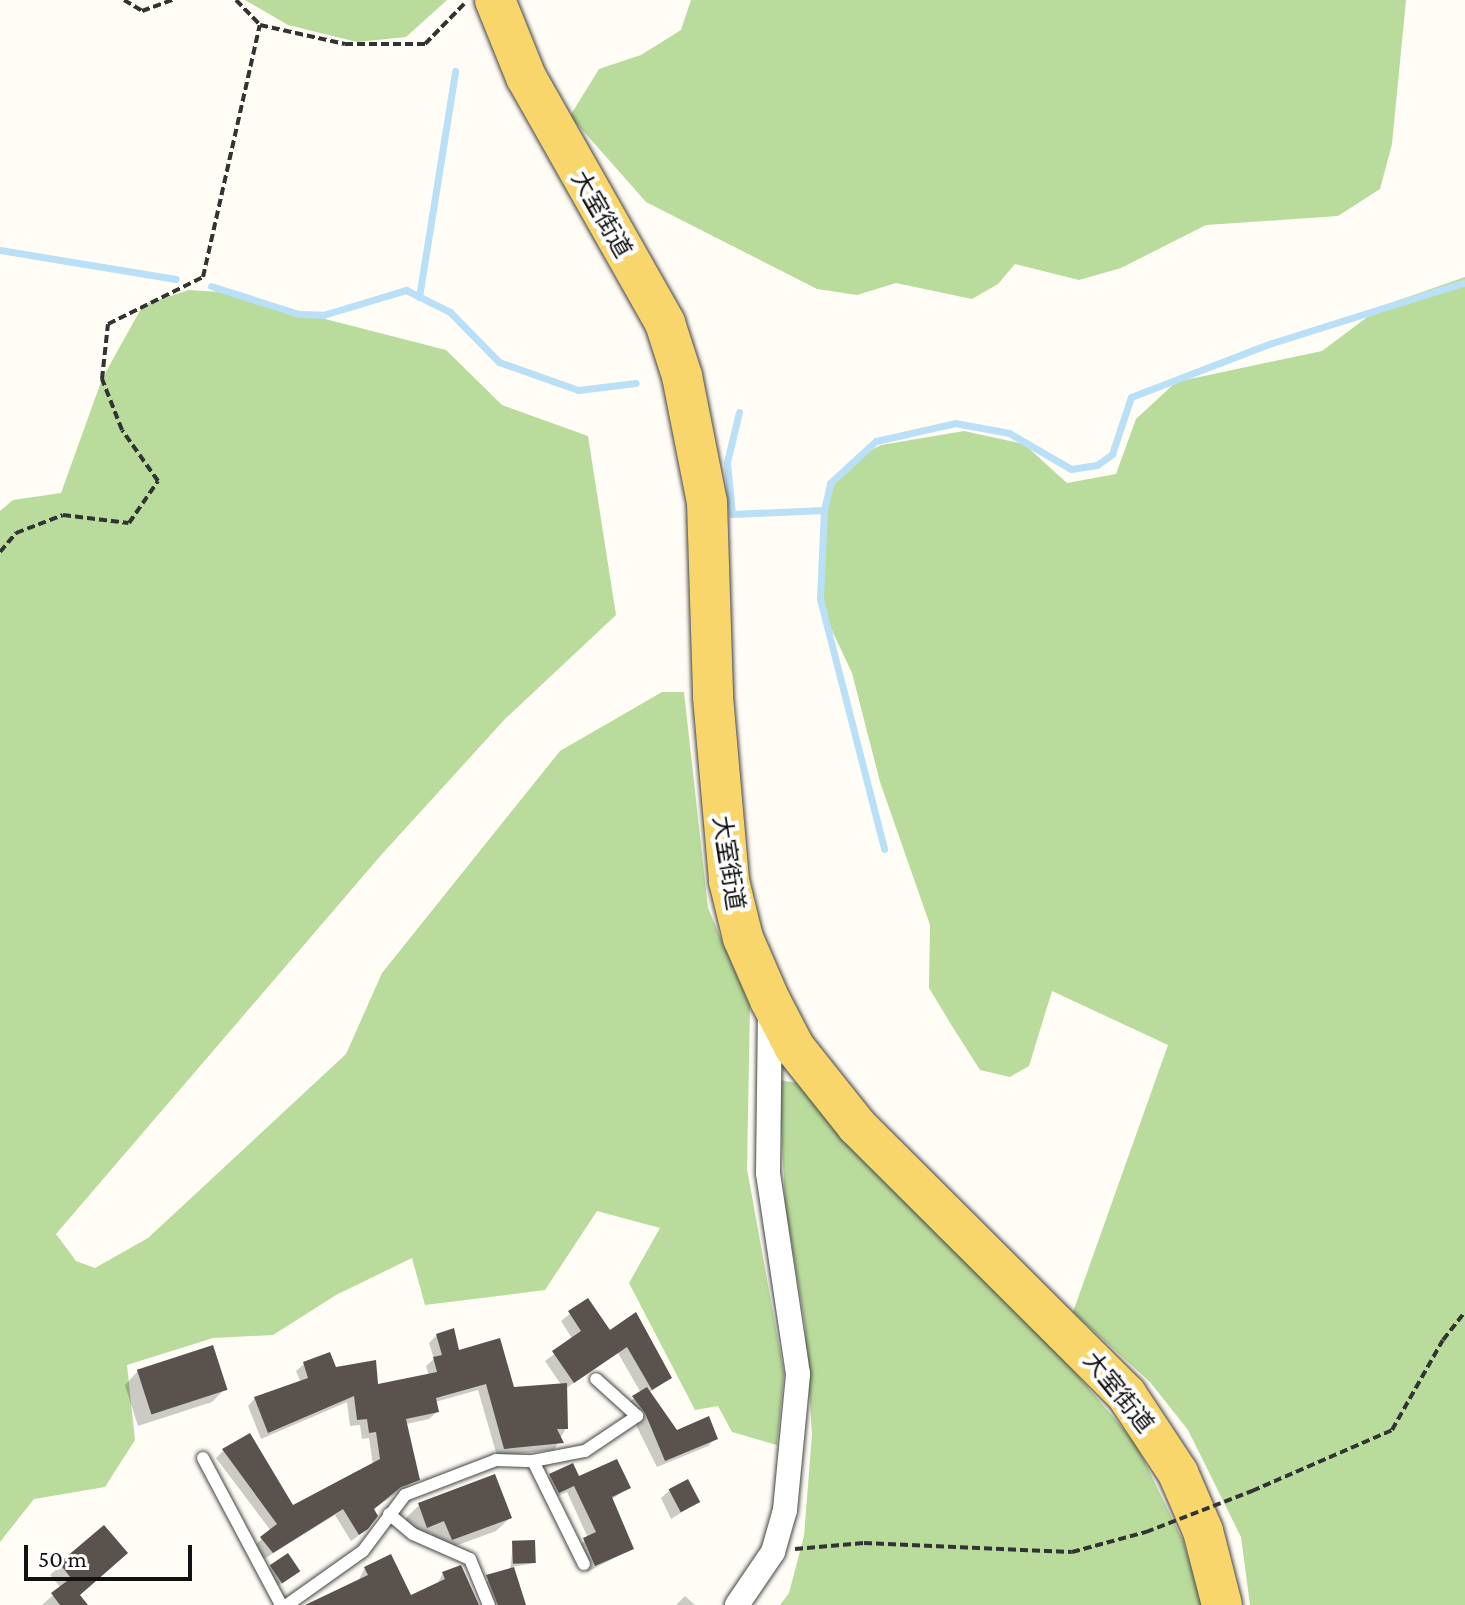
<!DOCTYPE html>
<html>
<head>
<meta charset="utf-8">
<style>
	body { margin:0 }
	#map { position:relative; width:1465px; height:1605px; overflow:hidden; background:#fffdf5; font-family:"Crimson Pro","Noto Sans JP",serif }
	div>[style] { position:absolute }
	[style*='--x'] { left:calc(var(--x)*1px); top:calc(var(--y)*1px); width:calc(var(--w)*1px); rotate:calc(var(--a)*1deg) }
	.forest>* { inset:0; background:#b9dc9c }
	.shadow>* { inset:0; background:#0003 }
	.stream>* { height:7px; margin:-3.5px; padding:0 3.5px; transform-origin:3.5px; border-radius:3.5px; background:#b9e0f7 }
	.building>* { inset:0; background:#5a524d; transform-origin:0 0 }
	.path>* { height:4px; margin-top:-2px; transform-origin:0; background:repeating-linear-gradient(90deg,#333 0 8px,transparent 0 12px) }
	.roads { filter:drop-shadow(0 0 2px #444) drop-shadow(0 0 2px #444) }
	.lane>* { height:12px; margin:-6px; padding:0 6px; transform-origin:6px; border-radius:6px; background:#fff }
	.street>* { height:24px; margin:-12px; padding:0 12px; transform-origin:12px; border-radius:12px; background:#fff }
	.primary>* { height:40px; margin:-20px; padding:0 20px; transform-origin:20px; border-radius:20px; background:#f9d66b }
	.path-bridge>* { height:4px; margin-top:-2px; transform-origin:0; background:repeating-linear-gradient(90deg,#333 0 8px,transparent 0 12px) }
	span { translate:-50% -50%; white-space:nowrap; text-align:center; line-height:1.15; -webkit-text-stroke:8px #fff; paint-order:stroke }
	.street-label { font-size:24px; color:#111 }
	.scale { position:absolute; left:24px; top:1545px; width:168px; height:36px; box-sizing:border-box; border:4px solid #111; border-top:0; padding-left:10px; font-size:24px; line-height:28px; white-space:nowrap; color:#111; -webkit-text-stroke:6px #fff; paint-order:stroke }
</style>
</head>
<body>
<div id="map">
	<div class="forest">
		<div style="clip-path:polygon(245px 0,447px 0,406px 37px,357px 42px,288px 25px)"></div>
		<div style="clip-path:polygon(691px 0,1406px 0,1392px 144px,1380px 189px,1338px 216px,1206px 225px,1121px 268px,1079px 280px,1015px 264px,998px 284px,972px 299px,896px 283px,857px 295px,817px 289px,646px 202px,570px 116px,599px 69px,641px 55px,681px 30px)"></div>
		<div style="clip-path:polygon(1465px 277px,1465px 1605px,1250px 1605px,1241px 1537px,1188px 1430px,1150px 1382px,1073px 1312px,1168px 1045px,1052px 991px,1029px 1066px,1010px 1077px,980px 1070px,952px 1026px,929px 988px,930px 925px,880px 782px,852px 673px,821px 607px,828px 493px,850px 461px,881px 445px,964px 431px,1024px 444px,1067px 483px,1116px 474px,1136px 419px,1176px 382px,1322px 351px,1382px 306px)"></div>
		<div style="clip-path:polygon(189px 290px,220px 292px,446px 350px,502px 405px,588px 436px,616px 615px,505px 719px,382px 854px,56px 1234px,76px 1261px,95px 1268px,148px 1238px,346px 1054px,382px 973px,560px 751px,662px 692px,684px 692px,708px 908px,750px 1006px,747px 1169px,784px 1373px,777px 1445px,732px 1432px,718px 1406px,695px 1410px,629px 1283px,660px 1228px,597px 1211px,545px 1290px,425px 1305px,412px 1258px,336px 1295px,273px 1335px,213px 1338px,127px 1365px,135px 1440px,105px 1487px,34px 1499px,0 1542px,0 511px,13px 500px,61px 493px,102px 379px,143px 305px)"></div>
		<div style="clip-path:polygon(779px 1080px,803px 1084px,936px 1234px,1034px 1324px,1136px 1444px,1184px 1543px,1202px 1605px,780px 1605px,789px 1593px,804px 1536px,812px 1434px,805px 1325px,785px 1203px)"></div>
	</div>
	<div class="shadow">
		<div style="clip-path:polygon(587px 1300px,610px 1333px,635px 1315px,669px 1378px,649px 1393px,677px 1432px,716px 1438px,708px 1446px,657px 1467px,626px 1405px,641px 1393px,618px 1353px,565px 1389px,566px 1428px,554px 1450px,497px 1456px,478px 1390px,435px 1402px,437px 1412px,429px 1419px,406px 1424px,418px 1479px,372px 1510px,358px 1536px,351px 1541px,335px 1515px,264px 1559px,254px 1546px,271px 1531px,216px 1458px,223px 1451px,250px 1436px,293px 1508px,373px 1465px,369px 1438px,362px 1439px,360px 1425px,350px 1426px,347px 1402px,261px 1439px,248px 1406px,255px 1398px,301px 1383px,296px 1371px,304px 1364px,377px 1386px,429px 1376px,426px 1366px,434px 1359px,429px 1343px,437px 1335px,512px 1389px,562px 1386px,545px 1361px,573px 1340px,561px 1321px)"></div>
		<div style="clip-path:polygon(138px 1371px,225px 1389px,212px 1402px,138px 1426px,125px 1385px)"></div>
		<div style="clip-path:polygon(551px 1475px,628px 1488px,611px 1500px,632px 1549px,587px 1572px,576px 1548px,588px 1538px,567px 1492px,551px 1499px,543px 1483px)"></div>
		<div style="clip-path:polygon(670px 1490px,698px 1502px,671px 1519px,661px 1498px)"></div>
		<div style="clip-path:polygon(419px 1505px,510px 1518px,496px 1531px,439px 1552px,431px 1533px,414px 1540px,406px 1518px)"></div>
		<div style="clip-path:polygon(103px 1528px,78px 1595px,85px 1605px,42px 1605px,61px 1588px,50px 1575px)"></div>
		<div style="clip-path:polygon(513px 1544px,534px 1563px,512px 1567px,524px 1605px,486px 1605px,479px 1586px,510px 1570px)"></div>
		<div style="clip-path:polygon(271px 1566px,298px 1571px,272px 1590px,263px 1575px)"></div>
		<div style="clip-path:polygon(365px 1568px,410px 1598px,436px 1586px,443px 1573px,477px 1605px,306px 1605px,358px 1581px)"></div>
		<div style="clip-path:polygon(685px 1596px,695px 1605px,676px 1605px)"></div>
	</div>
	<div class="stream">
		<div style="--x:0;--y:250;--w:178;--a:9.4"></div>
		<div style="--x:211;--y:286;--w:92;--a:17.7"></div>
		<div style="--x:299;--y:314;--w:24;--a:2"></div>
		<div style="--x:323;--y:315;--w:87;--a:-16.8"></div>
		<div style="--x:406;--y:290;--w:49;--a:26.6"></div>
		<div style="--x:450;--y:312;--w:70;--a:45.6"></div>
		<div style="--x:499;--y:362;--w:84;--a:19.5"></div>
		<div style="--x:578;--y:390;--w:58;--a:-6.9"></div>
		<div style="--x:419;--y:297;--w:229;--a:-80.9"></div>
		<div style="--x:739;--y:412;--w:51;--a:103.5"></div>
		<div style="--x:727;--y:462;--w:52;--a:84.5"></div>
		<div style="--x:732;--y:514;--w:92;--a:-2.5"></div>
		<div style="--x:824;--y:510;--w:28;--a:-77"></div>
		<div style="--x:830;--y:483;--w:62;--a:-42.4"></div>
		<div style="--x:876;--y:441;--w:81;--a:-12.8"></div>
		<div style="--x:955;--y:423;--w:55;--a:10.5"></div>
		<div style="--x:1009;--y:433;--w:72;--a:30.1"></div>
		<div style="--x:1071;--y:469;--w:26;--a:-9"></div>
		<div style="--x:1097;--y:465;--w:19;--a:-36"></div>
		<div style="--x:1112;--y:454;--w:60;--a:-71.6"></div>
		<div style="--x:1131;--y:397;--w:151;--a:-21"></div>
		<div style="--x:1272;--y:343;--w:202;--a:-17.5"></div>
		<div style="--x:824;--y:510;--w:89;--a:92.6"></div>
		<div style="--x:820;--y:599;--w:258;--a:75.6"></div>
	</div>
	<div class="building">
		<div style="clip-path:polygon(588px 1298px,610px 1330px,636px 1312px,672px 1378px,652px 1390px,627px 1347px,574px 1383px,552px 1351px,581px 1331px,568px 1311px)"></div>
		<div style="clip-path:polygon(454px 1328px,459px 1350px,500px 1338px,514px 1387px,567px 1383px,568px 1429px,557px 1429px,564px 1443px,504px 1449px,486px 1384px,436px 1398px,439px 1412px,406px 1419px,420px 1480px,401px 1487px,374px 1509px,378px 1516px,368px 1529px,359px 1535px,343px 1509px,273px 1553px,260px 1537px,277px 1524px,222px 1449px,250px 1433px,293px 1505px,380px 1459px,376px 1432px,369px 1433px,367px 1419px,357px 1420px,354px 1396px,268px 1433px,254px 1397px,308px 1378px,303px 1362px,330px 1352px,336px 1367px,376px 1360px,378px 1384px,437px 1372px,433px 1357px,442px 1355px,436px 1334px)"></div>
		<div style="left:213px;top:1345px;width:47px;height:80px;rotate:72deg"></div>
		<div style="clip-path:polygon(647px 1387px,677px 1430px,709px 1416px,718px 1439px,665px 1461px,645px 1413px,632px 1396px)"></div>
		<div style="clip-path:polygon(617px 1459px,631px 1488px,612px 1497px,634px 1549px,595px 1566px,583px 1538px,596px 1532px,574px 1486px,559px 1493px,549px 1474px,573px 1463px,579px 1476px)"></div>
		<div style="clip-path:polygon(495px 1474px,512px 1518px,452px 1540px,444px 1521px,427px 1528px,418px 1503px)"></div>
		<div style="left:688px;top:1479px;width:26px;height:22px;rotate:62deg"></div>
		<div style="clip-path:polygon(104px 1525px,128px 1553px,80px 1595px,88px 1605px,60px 1605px,51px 1593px,71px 1578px,59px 1563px)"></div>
		<div style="left:535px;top:1540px;width:23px;height:23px;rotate:88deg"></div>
		<div style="left:288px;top:1553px;width:22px;height:22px;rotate:56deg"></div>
		<div style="clip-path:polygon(391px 1554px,411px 1595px,445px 1579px,442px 1572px,461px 1565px,479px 1605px,305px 1605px,368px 1575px,364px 1567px)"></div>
		<div style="clip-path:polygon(514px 1567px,526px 1605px,498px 1605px,486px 1575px)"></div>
	</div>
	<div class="path">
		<div style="--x:124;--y:0;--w:21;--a:31"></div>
		<div style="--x:142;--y:11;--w:33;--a:-20"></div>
		<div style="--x:236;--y:0;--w:35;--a:46"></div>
		<div style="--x:260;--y:25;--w:87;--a:12.6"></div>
		<div style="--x:345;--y:44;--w:80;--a:0"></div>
		<div style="--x:425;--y:44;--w:56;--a:-45.7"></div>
		<div style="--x:0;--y:552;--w:25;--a:-50"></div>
		<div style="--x:16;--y:533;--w:50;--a:-21"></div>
		<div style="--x:63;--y:515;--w:66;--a:6.9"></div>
		<div style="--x:129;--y:523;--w:51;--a:-55.4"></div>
		<div style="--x:158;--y:481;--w:62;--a:-125.2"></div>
		<div style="--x:122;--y:430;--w:55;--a:-111.4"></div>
		<div style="--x:102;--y:379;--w:55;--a:-83.8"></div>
		<div style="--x:108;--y:324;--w:106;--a:-26.3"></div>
		<div style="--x:203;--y:277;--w:258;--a:-77.3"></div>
		<div style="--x:1252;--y:1491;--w:153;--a:-23.5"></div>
		<div style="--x:1392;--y:1430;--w:103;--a:-60.5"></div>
		<div style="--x:1443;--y:1340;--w:36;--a:-52"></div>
		<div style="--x:795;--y:1549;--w:69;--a:-5"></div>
		<div style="--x:864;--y:1543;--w:208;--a:2.5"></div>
		<div style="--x:1072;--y:1552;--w:77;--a:-15.1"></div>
	</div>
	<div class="roads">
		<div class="lane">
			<div style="--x:203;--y:1458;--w:166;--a:62"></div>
			<div style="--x:533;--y:1461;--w:115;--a:63.7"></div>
			<div style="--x:389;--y:1514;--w:31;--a:40"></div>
			<div style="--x:413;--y:1534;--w:62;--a:23.7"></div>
			<div style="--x:470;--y:1559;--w:50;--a:67.6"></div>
			<div style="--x:287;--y:1605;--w:93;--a:-35.4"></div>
			<div style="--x:363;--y:1551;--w:70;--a:-53.1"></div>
			<div style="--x:405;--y:1495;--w:97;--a:-21"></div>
			<div style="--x:496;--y:1460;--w:37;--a:2"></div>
			<div style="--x:533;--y:1461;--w:53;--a:-10.9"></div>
			<div style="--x:585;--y:1451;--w:63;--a:-33.9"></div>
			<div style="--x:637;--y:1416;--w:55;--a:-137.9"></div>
		</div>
		<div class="street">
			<div style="--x:737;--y:1605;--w:64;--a:-55.8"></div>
			<div style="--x:773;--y:1552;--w:44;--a:-74.1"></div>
			<div style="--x:785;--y:1510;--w:137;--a:-84.5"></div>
			<div style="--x:798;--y:1374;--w:203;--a:-98.5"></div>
			<div style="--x:768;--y:1173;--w:166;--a:-89.3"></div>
		</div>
		<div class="primary">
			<div style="--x:495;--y:0;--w:83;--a:68.1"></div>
			<div style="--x:526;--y:77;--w:283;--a:60.5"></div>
			<div style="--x:665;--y:323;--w:56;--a:72.2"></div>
			<div style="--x:682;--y:376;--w:128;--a:78.8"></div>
			<div style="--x:707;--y:502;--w:195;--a:88.2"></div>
			<div style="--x:713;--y:697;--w:185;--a:85"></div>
			<div style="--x:729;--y:881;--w:59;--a:76.2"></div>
			<div style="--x:743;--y:938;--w:68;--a:66.5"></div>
			<div style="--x:770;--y:1000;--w:54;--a:62.5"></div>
			<div style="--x:795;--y:1048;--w:100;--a:51.5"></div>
			<div style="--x:857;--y:1126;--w:380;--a:44.9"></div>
			<div style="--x:1126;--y:1394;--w:95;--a:56.6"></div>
			<div style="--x:1178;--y:1473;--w:63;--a:66.7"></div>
			<div style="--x:1203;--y:1531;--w:76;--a:75.6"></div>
		</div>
	</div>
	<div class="path-bridge">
		<div style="--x:1146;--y:1532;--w:114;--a:-21.1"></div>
	</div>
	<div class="street-label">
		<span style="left:602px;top:214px;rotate:60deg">大室街道</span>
		<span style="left:729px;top:863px;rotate:81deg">大室街道</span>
		<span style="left:1119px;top:1392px;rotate:51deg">大室街道</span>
	</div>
	<div class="scale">50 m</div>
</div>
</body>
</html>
